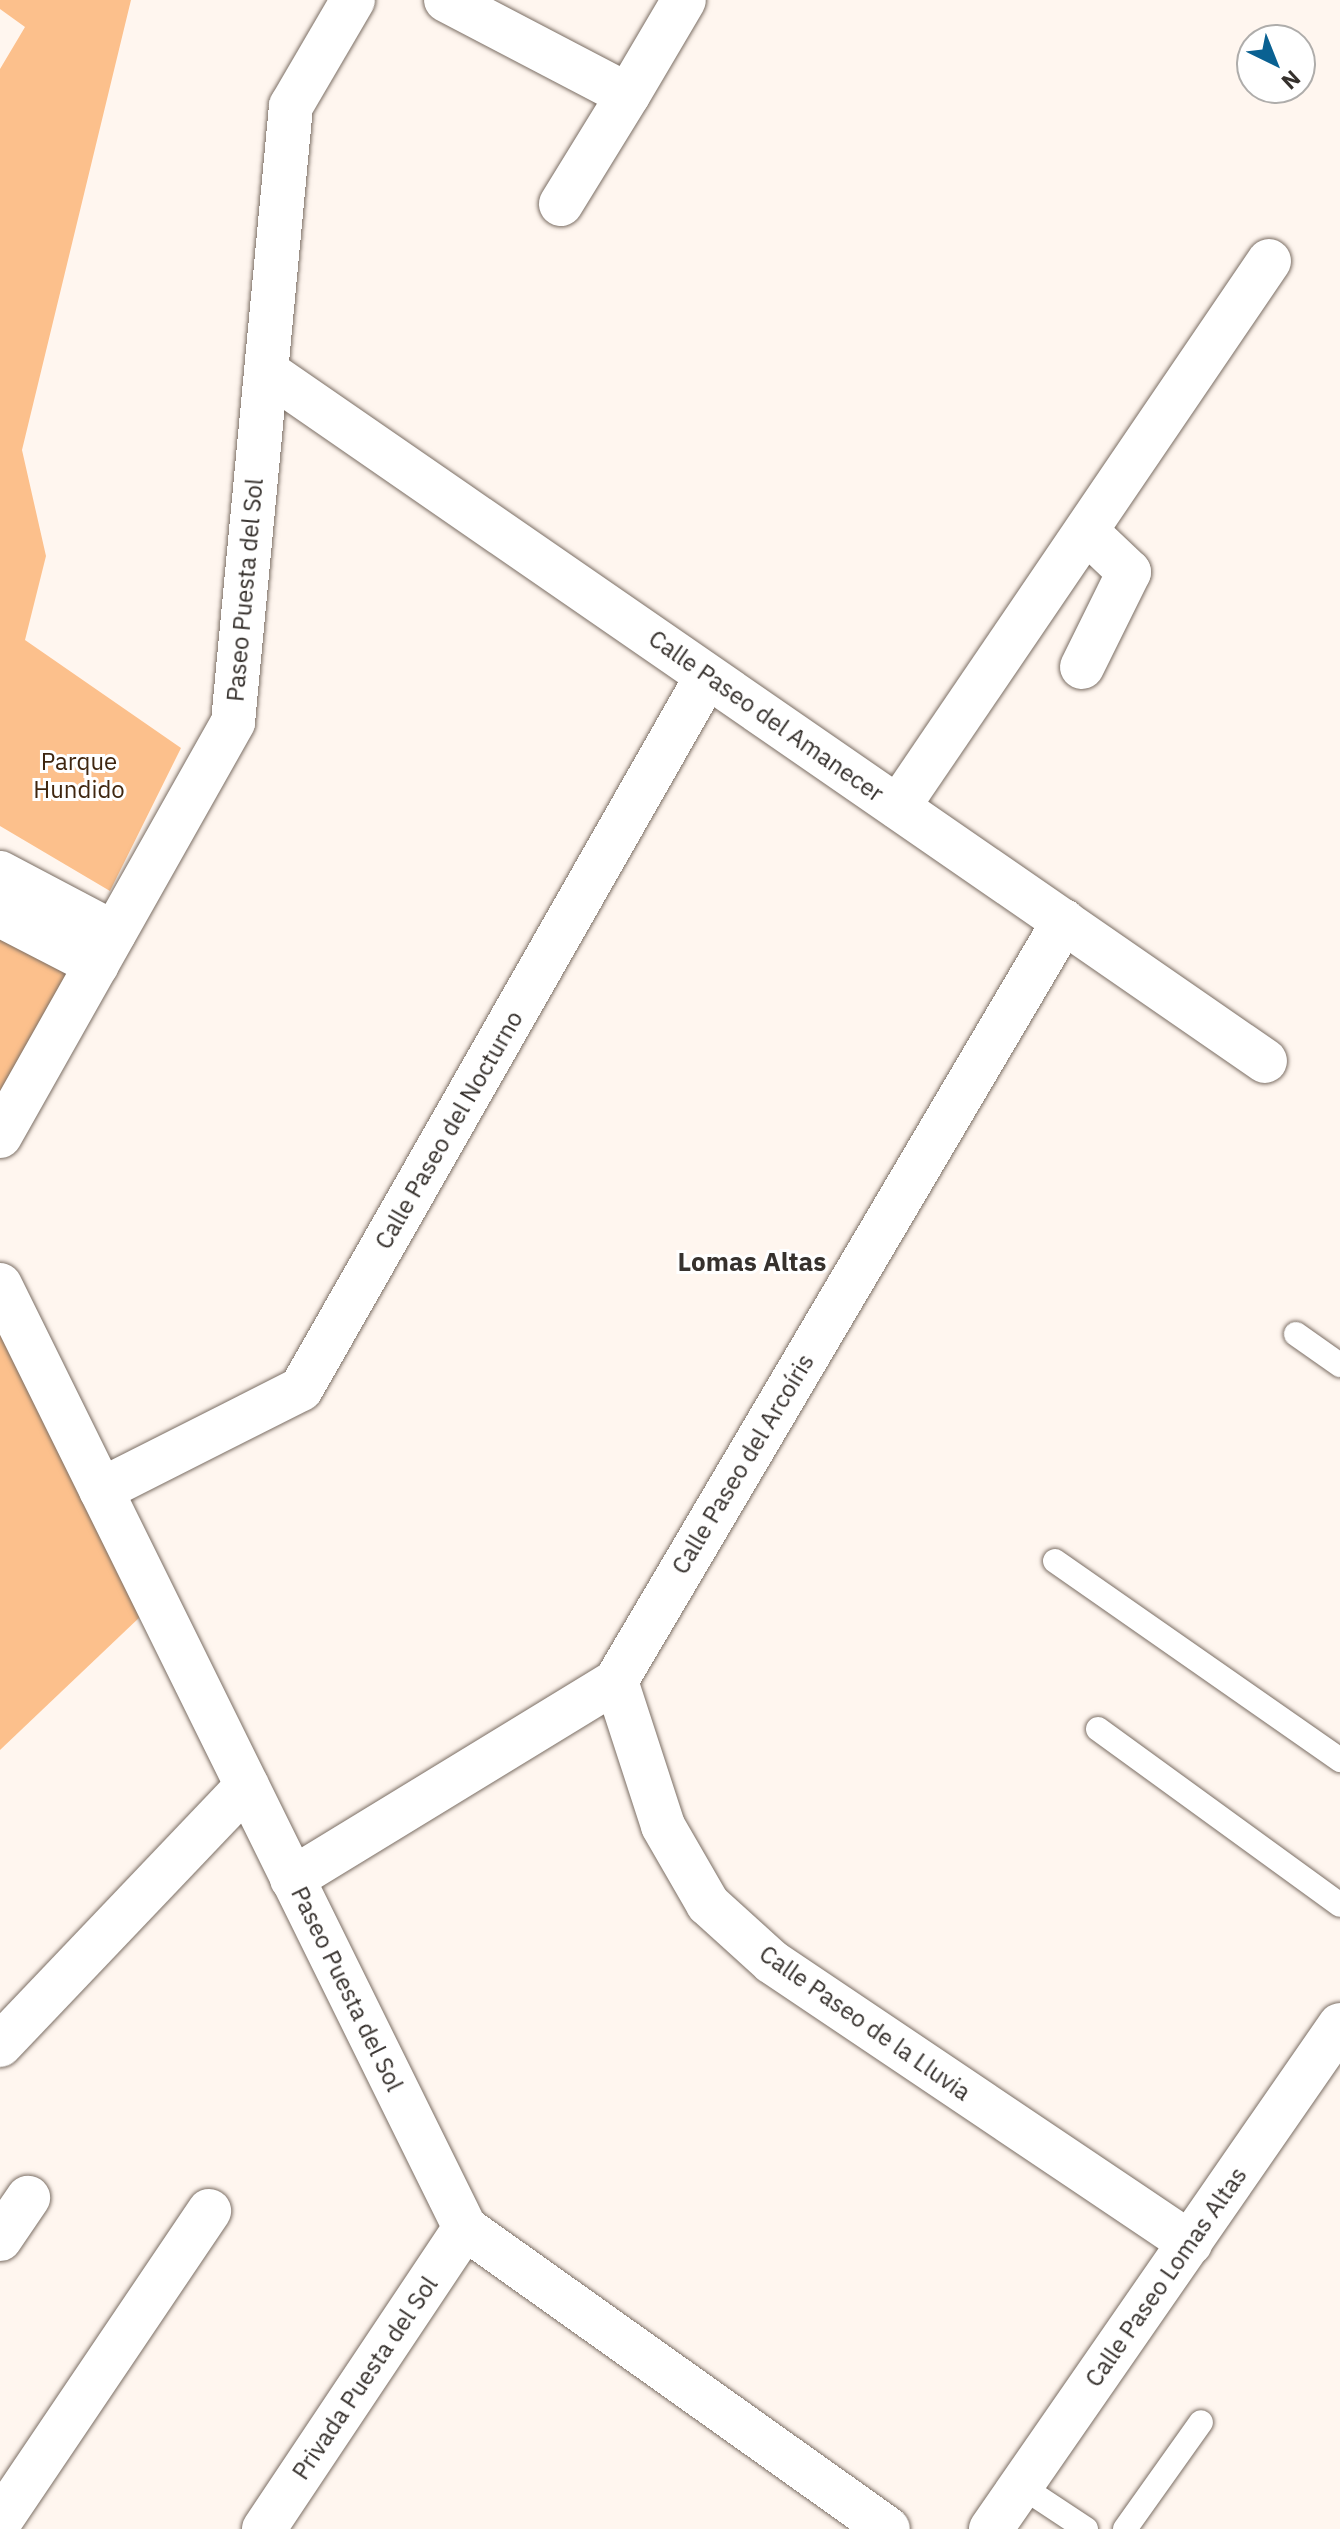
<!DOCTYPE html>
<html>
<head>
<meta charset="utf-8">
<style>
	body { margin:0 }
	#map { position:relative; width:1340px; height:2529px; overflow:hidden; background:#fff6ef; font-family:"IBM Plex Sans",sans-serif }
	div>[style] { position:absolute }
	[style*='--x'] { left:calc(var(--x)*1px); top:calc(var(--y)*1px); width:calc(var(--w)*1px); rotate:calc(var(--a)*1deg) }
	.green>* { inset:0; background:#fcc08c }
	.roads { filter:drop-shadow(0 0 2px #7b6e64) drop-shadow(0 0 2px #7b6e64) }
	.service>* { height:24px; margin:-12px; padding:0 12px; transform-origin:12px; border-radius:12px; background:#fff }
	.minor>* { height:44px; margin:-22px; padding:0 22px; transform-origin:22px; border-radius:22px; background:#fff }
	span { translate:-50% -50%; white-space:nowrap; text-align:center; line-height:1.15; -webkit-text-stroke:6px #fff; paint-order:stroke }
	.street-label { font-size:24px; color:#36312d }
	.park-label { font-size:24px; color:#3f260f }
	.neighbourhood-label { font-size:26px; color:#36312d; font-weight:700 }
	.north { position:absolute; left:1236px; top:24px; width:80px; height:80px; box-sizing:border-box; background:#fff; border:2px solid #afadab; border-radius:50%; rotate:137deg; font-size:22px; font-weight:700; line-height:32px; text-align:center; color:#36312d }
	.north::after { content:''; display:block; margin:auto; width:28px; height:36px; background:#0a6192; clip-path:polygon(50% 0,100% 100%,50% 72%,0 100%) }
</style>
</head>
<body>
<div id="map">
	<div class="green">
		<div style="clip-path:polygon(0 0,131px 0,22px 450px,46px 556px,25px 640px,181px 748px,110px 891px,0 826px,0 69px,25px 27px,0 9px)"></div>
		<div style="clip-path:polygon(0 939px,69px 974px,0 1096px)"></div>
		<div style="clip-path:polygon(0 1334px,141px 1616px,0 1750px)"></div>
	</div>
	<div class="roads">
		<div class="service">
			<div style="--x:1296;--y:1334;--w:54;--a:35.2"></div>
			<div style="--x:1055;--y:1561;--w:348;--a:34.9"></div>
			<div style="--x:1098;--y:1729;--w:299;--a:36"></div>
			<div style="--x:1021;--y:2486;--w:78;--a:33.5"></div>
			<div style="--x:1125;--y:2529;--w:131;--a:-54.6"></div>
		</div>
		<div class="minor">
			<div style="--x:446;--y:0;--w:205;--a:27.6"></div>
			<div style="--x:628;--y:95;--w:128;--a:121.6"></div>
			<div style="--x:628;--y:95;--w:110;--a:-59.5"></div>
			<div style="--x:266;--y:371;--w:1214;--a:34.63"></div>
			<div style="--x:1082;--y:667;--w:106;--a:-63.7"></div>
			<div style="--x:1129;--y:572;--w:59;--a:-136.4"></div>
			<div style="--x:898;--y:807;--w:660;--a:-55.8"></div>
			<div style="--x:0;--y:873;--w:129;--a:27.8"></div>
			<div style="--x:0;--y:915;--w:109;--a:27.3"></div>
			<div style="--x:0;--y:1136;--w:475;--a:-60.6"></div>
			<div style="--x:233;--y:722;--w:619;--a:-84.62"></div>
			<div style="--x:291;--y:106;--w:123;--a:-59.7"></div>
			<div style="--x:0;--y:1285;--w:1051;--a:63.75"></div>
			<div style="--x:465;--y:2228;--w:519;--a:35.44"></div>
			<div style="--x:101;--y:1490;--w:224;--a:-26.8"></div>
			<div style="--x:301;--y:1389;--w:820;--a:-60.34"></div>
			<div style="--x:616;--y:1681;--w:152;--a:72"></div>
			<div style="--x:663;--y:1826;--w:90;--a:60"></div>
			<div style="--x:708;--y:1904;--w:86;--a:42.2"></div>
			<div style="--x:772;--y:1962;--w:504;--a:33.91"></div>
			<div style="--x:292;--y:1879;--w:380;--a:-31.4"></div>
			<div style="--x:616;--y:1681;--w:882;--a:-59.48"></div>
			<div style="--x:0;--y:2045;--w:358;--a:-46.4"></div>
			<div style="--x:0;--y:2239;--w:50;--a:-55.7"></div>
			<div style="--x:0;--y:2521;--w:374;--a:-56"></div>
			<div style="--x:264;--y:2529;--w:362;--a:-56.3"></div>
			<div style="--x:991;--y:2529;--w:613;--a:-55.3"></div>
		</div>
	</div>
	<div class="street-label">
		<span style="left:245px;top:590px;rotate:-85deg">Paseo Puesta del Sol</span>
		<span style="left:766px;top:716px;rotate:35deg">Calle Paseo del Amanecer</span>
		<span style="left:449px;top:1130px;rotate:-60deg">Calle Paseo del Nocturno</span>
		<span style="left:743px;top:1464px;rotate:-59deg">Calle Paseo del Arcoíris</span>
		<span style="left:347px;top:1989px;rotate:64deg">Paseo Puesta del Sol</span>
		<span style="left:865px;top:2023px;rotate:35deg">Calle Paseo de la Lluvia</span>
		<span style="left:1166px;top:2277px;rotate:-55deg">Calle Paseo Lomas Altas</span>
		<span style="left:365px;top:2378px;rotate:-56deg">Privada Puesta del Sol</span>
	</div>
	<div class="park-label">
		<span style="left:79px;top:776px">Parque<br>Hundido</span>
	</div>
	<div class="neighbourhood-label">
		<span style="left:752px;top:1262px">Lomas Altas</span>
	</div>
	<div class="north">N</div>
</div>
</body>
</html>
